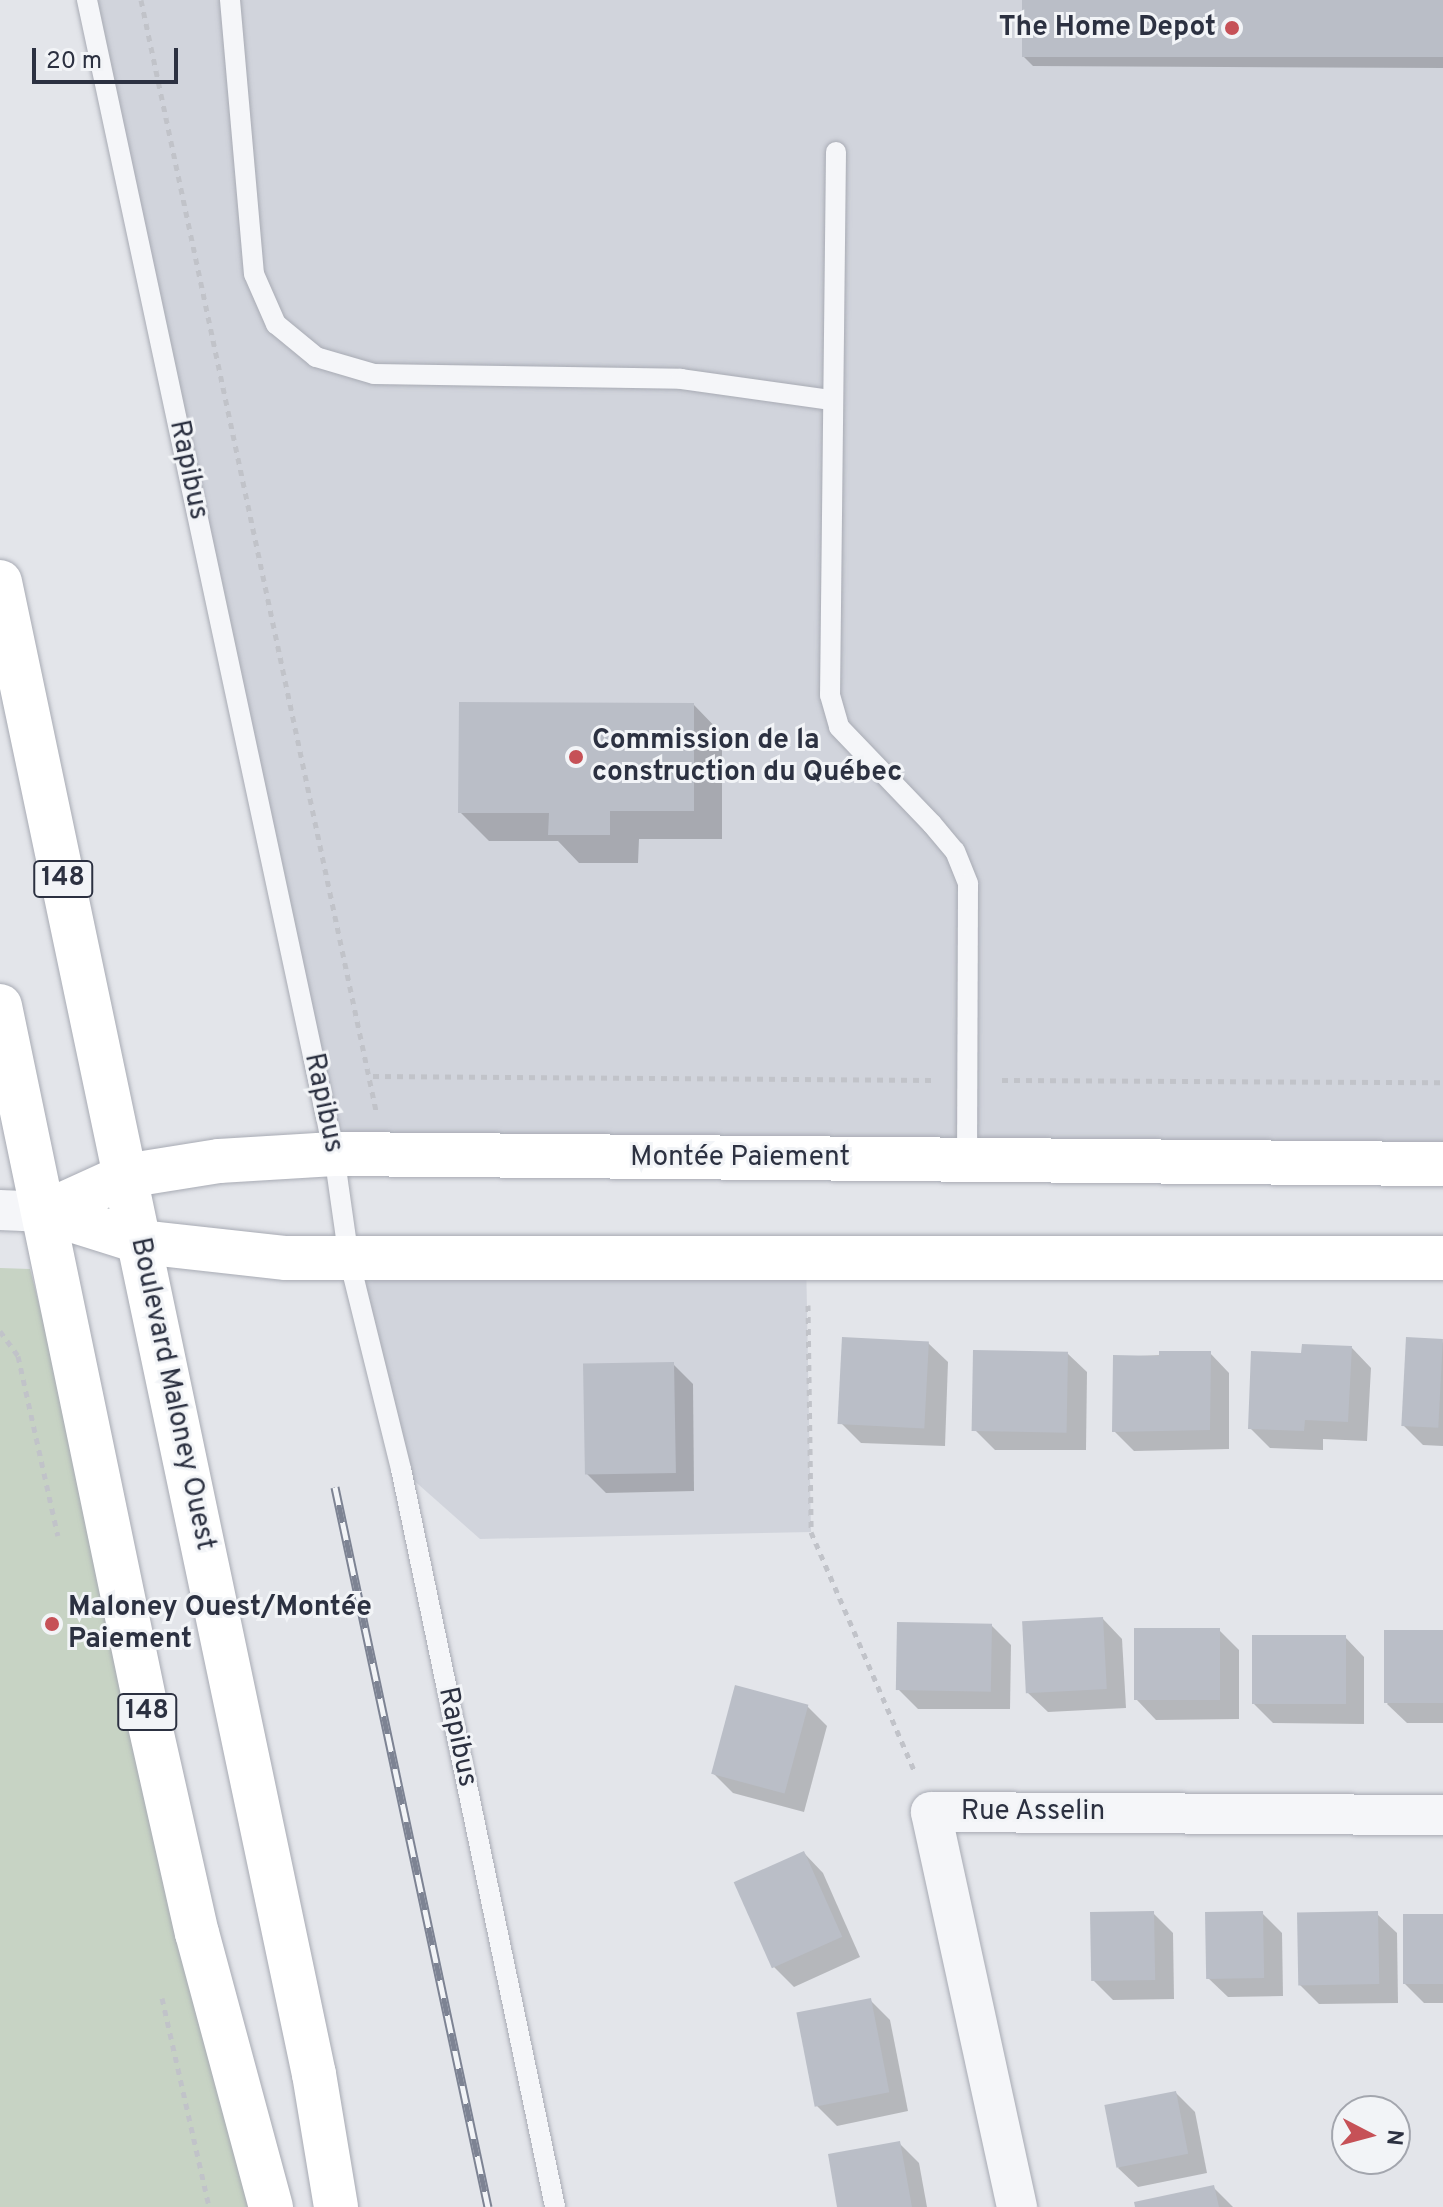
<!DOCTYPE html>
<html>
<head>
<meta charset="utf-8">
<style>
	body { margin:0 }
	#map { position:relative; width:1443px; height:2207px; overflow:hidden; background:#e3e5ea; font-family:Overpass,sans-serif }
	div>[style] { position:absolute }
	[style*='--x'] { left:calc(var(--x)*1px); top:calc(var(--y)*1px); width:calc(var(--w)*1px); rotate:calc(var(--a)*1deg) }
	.built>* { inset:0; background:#d1d4dc }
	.green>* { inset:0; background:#c7d3c4 }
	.shadow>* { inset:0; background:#0003 }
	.building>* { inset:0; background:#babec7; transform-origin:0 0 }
	.path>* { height:5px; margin-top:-2.5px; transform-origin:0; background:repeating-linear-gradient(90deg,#c1c3c9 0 6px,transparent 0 12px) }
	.roads { filter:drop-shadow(0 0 2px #a8abb4) drop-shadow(0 0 2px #a8abb4) }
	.lane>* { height:20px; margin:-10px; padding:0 10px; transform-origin:10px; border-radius:10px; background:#f5f6f9 }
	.street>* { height:40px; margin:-20px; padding:0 20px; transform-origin:20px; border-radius:20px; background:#f5f6f9 }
	.secondary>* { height:44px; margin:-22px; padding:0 22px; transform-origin:22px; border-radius:22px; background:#fff }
	.primary>* { height:44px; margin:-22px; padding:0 22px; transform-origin:22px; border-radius:22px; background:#fff }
	.rail>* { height:9px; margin-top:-4.5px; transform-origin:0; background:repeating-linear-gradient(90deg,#f2f4f7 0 18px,#7d8393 0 36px); box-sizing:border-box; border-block:2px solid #7d8393 }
	.dots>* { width:22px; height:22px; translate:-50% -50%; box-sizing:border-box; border:4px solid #f2f4f7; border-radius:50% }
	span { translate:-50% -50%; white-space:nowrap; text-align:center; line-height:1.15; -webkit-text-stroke:6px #f2f4f7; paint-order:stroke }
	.shield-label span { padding:2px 6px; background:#f2f4f7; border:2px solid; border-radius:6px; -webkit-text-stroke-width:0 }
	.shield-label { font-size:26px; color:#2c3141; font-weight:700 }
	.poi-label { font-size:28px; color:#2c3141; font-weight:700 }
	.right { translate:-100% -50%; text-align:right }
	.left { translate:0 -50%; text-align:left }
	.street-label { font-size:28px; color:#2c3141 }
	.north { position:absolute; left:1331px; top:2095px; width:80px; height:80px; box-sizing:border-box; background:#f2f4f7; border:2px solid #a3a6ae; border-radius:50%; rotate:96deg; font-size:22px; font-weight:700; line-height:32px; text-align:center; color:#2c3141 }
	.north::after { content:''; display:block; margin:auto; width:28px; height:36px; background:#c65157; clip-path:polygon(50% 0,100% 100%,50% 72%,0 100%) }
	.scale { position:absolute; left:32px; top:48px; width:146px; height:36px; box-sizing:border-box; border:4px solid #2c3141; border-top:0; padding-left:10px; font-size:24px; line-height:28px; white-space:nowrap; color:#2c3141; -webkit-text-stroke:6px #f2f4f7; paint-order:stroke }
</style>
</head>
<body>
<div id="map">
	<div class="built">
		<div style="clip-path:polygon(87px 0,1443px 0,1443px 1164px,334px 1154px)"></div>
		<div style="clip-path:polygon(806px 1255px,811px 1532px,480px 1539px,401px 1469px,349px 1259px)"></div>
	</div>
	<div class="green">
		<div style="clip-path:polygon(0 1268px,30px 1269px,271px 2207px,0 2207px)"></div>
	</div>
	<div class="shadow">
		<div style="clip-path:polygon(1024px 0,1443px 0,1443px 68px,1033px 66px,1023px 56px)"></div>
		<div style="clip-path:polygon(694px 705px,722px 734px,722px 839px,639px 839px,638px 863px,579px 863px,558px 841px,489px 841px,460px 812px)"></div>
		<div style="clip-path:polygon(1443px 1341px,1443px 1446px,1423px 1445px,1403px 1425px)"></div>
		<div style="clip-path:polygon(928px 1343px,948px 1362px,945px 1446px,861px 1443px,842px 1424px)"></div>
		<div style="clip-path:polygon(1352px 1348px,1371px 1368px,1367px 1441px,1323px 1439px,1323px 1450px,1270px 1448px,1250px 1428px,1303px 1355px)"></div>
		<div style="clip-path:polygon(1067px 1353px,1087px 1372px,1086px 1450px,995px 1450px,975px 1430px)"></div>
		<div style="clip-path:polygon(1210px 1353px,1229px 1373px,1229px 1449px,1134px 1451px,1114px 1431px,1115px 1357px)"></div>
		<div style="clip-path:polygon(673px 1364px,693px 1384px,694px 1491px,606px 1493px,586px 1473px)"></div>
		<div style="clip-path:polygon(1103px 1619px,1122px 1639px,1126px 1708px,1048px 1712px,1028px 1693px)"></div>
		<div style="clip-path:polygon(991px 1625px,1011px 1645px,1010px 1709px,918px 1709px,898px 1689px)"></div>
		<div style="clip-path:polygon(1219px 1630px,1239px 1650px,1239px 1719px,1156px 1720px,1137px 1700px)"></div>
		<div style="clip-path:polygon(1443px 1632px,1443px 1723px,1407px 1723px,1387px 1704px)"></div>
		<div style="clip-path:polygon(1345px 1637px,1364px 1657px,1364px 1724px,1273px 1723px,1253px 1703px)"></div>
		<div style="clip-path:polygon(807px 1706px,827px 1726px,804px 1812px,733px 1793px,714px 1774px)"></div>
		<div style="clip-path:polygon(804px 1853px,823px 1873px,860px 1957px,794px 1987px,774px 1967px)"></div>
		<div style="clip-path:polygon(1153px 1913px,1173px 1933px,1174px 1999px,1113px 2000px,1093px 1980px)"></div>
		<div style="clip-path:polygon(1262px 1913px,1282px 1933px,1283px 1996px,1228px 1997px,1208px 1978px)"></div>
		<div style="clip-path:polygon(1377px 1914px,1397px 1933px,1398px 2003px,1319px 2004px,1299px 1984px)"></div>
		<div style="clip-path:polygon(1443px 1916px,1443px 2003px,1424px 2003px,1404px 1983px)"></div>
		<div style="clip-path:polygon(870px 2000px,890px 2020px,908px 2111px,837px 2126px,817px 2106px)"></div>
		<div style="clip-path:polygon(1176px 2093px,1195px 2112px,1207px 2173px,1138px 2187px,1118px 2168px)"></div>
		<div style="clip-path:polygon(899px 2143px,919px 2163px,927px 2207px,839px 2207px)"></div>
		<div style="clip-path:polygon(1214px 2188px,1233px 2207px,1137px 2207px)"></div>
	</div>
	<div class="building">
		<div style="left:1022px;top:0;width:421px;height:57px"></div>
		<div style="clip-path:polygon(459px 702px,694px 703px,694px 811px,610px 811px,610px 835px,548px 835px,549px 813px,458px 813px)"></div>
		<div style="left:842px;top:1337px;width:87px;height:87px;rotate:3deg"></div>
		<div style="left:1406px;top:1337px;width:37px;height:89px;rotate:3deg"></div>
		<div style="clip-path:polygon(1302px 1344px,1352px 1346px,1348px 1422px,1305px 1420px,1304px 1431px,1248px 1429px,1251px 1351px,1301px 1353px)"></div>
		<div style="left:973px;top:1350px;width:95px;height:81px;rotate:1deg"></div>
		<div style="clip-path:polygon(1159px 1351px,1211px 1351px,1210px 1430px,1112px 1432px,1113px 1355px,1159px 1356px)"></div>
		<div style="left:674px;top:1362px;width:111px;height:91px;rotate:89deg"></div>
		<div style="left:1103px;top:1617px;width:72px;height:81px;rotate:87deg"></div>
		<div style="left:897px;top:1622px;width:95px;height:68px;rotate:1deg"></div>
		<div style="left:1220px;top:1628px;width:72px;height:86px;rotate:90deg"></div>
		<div style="left:1443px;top:1630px;width:73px;height:59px;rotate:90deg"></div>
		<div style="left:1252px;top:1635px;width:94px;height:69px"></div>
		<div style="left:735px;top:1685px;width:76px;height:92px;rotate:15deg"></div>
		<div style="left:804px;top:1851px;width:94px;height:77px;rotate:66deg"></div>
		<div style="left:1154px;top:1911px;width:69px;height:64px;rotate:89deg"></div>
		<div style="left:1263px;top:1911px;width:67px;height:58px;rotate:89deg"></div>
		<div style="left:1378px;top:1911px;width:73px;height:81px;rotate:89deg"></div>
		<div style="left:1403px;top:1914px;width:40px;height:70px"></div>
		<div style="left:871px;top:1998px;width:96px;height:76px;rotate:79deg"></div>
		<div style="left:1176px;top:2091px;width:64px;height:73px;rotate:79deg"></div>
		<div style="clip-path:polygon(900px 2141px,912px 2207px,837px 2207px,828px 2154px)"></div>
		<div style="clip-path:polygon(1214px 2185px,1219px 2207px,1135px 2207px,1134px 2202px)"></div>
	</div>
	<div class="path">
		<div style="--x:141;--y:0;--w:1135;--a:78.05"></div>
		<div style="--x:373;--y:1076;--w:559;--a:0.41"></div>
		<div style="--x:1002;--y:1080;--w:441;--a:0.3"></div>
		<div style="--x:808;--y:1305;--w:227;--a:89.2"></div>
		<div style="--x:811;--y:1532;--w:259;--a:66.6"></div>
		<div style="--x:0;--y:1331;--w:31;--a:54"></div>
		<div style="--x:18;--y:1356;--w:184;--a:77.5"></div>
		<div style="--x:162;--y:1998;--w:214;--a:77.3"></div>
	</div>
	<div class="roads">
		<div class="lane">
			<div style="--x:87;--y:0;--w:1180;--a:77.92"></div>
			<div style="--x:334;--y:1154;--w:106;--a:81.9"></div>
			<div style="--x:349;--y:1259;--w:216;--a:76.1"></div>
			<div style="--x:401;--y:1469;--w:754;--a:78.21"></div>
			<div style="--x:230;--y:0;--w:275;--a:85"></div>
			<div style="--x:254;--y:274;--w:55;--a:66.3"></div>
			<div style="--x:276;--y:324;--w:52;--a:39.5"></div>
			<div style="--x:316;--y:357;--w:60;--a:16.3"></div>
			<div style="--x:374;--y:374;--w:307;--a:0.9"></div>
			<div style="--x:681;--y:379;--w:151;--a:8"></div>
			<div style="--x:836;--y:152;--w:543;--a:90.63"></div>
			<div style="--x:830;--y:695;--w:33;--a:74"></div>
			<div style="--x:839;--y:727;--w:134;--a:46.2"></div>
			<div style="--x:932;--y:824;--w:35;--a:50"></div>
			<div style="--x:955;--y:851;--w:35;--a:68"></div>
			<div style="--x:968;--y:884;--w:274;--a:90.2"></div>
		</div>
		<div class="street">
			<div style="--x:0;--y:1210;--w:46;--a:2.5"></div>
			<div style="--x:1017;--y:2207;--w:404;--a:-102.3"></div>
			<div style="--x:931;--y:1812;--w:512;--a:0.34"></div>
		</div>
		<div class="secondary">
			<div style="--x:46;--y:1212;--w:87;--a:-24.5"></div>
			<div style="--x:125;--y:1176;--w:95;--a:-9.1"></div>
			<div style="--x:219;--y:1161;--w:115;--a:-3.5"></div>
			<div style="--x:334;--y:1154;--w:1109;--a:0.52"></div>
			<div style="--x:46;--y:1212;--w:100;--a:17.5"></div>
			<div style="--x:141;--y:1242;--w:146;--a:6.3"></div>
			<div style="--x:286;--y:1258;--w:1157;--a:0"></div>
		</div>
		<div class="primary">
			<div style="--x:0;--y:582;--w:1525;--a:78.12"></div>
			<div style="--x:314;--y:2074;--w:135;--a:80.6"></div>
			<div style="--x:0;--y:1006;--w:712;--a:78.25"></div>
			<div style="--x:145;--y:1703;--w:236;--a:77.3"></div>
			<div style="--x:197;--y:1933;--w:284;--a:74.9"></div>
		</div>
	</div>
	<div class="rail">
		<div style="--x:335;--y:1487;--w:736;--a:78"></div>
	</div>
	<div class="dots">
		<div style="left:1232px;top:28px;background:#c65157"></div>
		<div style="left:576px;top:757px;background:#c65157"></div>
		<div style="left:52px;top:1624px;background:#c65157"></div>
	</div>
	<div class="shield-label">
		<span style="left:63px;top:879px">148</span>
		<span style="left:147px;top:1712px">148</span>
	</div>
	<div class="poi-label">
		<span class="right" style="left:1216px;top:28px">The Home Depot</span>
		<span class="left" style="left:592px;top:757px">Commission de la<br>construction du Québec</span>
		<span class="left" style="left:68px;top:1624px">Maloney Ouest/Montée<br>Paiement</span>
	</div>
	<div class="street-label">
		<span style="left:188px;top:470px;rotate:78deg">Rapibus</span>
		<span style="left:323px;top:1103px;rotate:78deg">Rapibus</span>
		<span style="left:740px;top:1158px">Montée Paiement</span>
		<span style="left:172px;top:1394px;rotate:78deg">Boulevard Maloney Ouest</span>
		<span style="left:457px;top:1737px;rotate:78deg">Rapibus</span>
		<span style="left:1033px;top:1812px">Rue Asselin</span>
	</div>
	<div class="north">N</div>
	<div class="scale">20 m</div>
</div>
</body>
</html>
